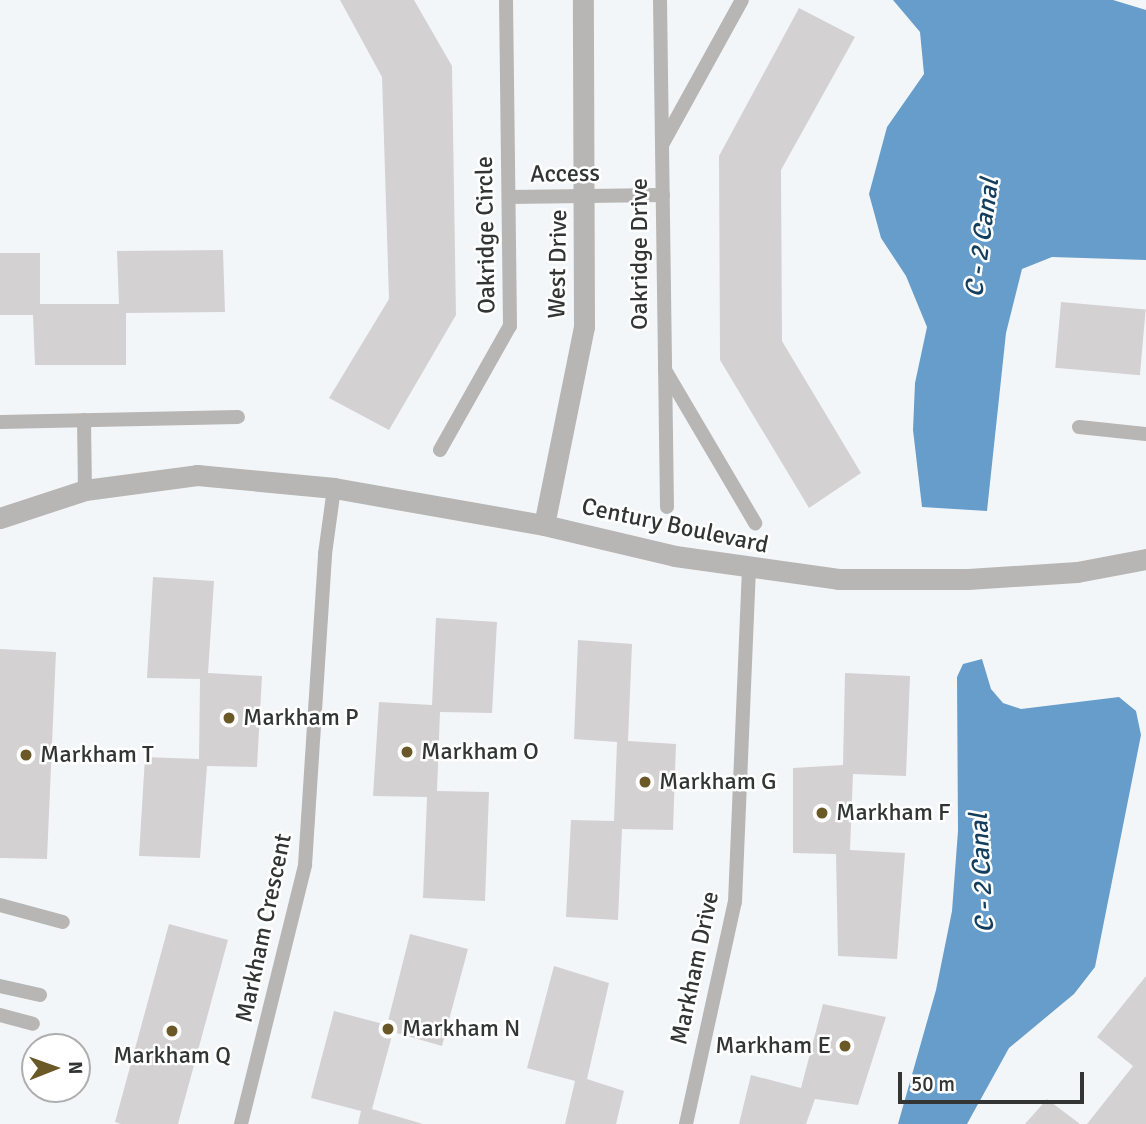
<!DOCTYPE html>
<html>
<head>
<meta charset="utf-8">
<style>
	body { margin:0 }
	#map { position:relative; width:1146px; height:1124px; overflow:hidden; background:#f3f6f9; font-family:Signika,sans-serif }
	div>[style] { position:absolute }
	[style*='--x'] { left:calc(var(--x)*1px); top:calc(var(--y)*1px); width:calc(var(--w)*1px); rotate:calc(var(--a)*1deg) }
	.water>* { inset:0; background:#669dca }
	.building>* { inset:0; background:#d4d1d2; transform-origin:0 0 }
	.lane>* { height:14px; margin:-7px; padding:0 7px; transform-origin:7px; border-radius:7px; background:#b7b6b5 }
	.street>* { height:21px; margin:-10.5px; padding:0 10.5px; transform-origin:10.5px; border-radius:10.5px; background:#b7b6b5 }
	.dots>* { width:19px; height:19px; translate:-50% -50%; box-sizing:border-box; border:4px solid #fff; border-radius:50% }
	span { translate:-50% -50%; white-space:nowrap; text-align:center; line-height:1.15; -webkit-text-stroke:5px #fff; paint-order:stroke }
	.street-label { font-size:24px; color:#333434 }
	.poi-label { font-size:24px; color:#333434 }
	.left { translate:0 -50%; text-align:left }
	.right { translate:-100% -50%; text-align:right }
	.water-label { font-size:26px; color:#123d5c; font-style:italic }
	.north { position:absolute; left:21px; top:1033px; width:70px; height:70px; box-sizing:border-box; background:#fff; border:2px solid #adaeae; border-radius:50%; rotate:89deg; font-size:19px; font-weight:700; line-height:28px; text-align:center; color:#333434 }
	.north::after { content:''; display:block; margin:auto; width:24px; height:32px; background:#6a5927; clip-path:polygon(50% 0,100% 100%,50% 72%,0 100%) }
	.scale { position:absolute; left:898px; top:1072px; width:186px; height:32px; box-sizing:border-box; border:4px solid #333434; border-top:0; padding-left:9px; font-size:21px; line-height:24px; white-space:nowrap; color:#333434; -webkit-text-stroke:5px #fff; paint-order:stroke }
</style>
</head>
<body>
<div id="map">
	<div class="water">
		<div style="clip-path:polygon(893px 0,1113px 0,1146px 10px,1146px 260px,1052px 257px,1022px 269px,1006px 333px,987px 511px,922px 507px,913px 430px,915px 383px,927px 327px,906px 276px,881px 238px,869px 194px,887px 127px,924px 74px,920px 32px)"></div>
		<div style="clip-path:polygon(982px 659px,991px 689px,1003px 703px,1021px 709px,1119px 697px,1136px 711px,1141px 735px,1095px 967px,1074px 994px,1009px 1048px,967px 1124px,898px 1124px,936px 990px,952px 911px,958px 831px,957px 677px,963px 664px)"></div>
	</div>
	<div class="building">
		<div style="clip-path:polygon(340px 0,414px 0,452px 66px,456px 315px,389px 430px,329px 398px,389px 299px,382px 77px)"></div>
		<div style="clip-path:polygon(799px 8px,855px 37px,781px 170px,782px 341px,861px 473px,809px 508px,720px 360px,719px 156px)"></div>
		<div style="clip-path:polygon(223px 250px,225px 312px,126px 313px,126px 365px,35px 365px,33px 315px,0 315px,0 253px,40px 253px,40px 304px,119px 304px,117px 251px)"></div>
		<div style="left:1061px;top:302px;width:85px;height:66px;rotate:5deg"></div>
		<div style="clip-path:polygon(153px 577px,214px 581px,208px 673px,262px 676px,257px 767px,207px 766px,200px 858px,139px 856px,145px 757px,199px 759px,200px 679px,147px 678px)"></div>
		<div style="clip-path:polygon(436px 618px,497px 622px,492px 713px,440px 712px,437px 791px,489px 792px,485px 901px,423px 898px,427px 797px,373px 796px,379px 702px,432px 705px)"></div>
		<div style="clip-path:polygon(578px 640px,632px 644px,628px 741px,676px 744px,673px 830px,622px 829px,618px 920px,566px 917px,571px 820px,614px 821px,617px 742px,574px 739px)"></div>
		<div style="clip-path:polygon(0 649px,56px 652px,47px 859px,0 858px)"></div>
		<div style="clip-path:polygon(845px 673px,910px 676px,906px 776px,853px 774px,850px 850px,905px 853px,897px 959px,838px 956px,836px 854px,793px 853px,793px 768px,843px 765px)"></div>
		<div style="clip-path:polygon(169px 924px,228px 940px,178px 1124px,121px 1124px,115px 1122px)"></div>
		<div style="clip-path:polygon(410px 934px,468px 949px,442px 1046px,393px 1032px,372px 1109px,423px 1124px,358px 1124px,361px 1111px,311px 1098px,334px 1011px,387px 1025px)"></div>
		<div style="clip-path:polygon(554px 966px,609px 983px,587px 1079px,624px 1091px,616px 1124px,565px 1124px,575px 1081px,527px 1068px)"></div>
		<div style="clip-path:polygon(1146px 976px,1146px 1124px,1087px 1124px,1133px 1066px,1097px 1037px)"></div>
		<div style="clip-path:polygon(823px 1004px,886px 1017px,858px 1105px,815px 1099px,806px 1124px,739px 1124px,751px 1075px,801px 1088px)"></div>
		<div style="clip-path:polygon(1047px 1099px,1080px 1124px,1025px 1124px)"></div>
	</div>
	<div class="lane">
		<div style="--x:660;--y:0;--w:507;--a:89.21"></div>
		<div style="--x:663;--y:143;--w:163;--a:-61.1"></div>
		<div style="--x:509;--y:197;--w:154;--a:-0.7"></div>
		<div style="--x:665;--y:370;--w:178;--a:59.5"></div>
		<div style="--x:84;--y:420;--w:70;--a:89.2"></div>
		<div style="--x:0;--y:422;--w:238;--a:-1.2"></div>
		<div style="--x:1079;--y:427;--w:67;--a:6"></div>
		<div style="--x:440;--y:450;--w:142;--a:-60.6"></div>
		<div style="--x:510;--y:326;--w:326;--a:-90.7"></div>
		<div style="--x:0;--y:905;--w:65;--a:15.1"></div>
		<div style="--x:0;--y:986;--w:41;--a:12.7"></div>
		<div style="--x:0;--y:1015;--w:34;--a:15"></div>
		<div style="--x:241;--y:1124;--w:267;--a:-76.1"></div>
		<div style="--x:305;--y:865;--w:312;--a:-86.3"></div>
		<div style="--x:325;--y:554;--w:67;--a:-82.2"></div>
		<div style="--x:686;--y:1124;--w:227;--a:-77.6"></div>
		<div style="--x:735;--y:902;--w:333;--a:-87.6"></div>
	</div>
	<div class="street">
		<div style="--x:0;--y:518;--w:89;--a:-18.2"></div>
		<div style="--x:85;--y:490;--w:113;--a:-7.6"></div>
		<div style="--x:197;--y:475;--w:138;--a:5.4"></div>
		<div style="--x:334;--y:488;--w:213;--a:10"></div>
		<div style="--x:544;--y:525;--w:135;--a:13.3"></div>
		<div style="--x:675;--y:556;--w:165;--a:8"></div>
		<div style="--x:838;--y:579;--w:130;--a:0"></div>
		<div style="--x:968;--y:579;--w:109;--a:-3.7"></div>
		<div style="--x:1077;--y:572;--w:70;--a:-10.7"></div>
		<div style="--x:544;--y:525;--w:202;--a:-78.6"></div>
		<div style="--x:584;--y:327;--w:327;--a:-90.2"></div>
	</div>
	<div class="dots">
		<div style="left:229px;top:718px;background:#6a5927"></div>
		<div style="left:407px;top:752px;background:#6a5927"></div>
		<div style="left:26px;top:755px;background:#6a5927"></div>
		<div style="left:645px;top:782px;background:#6a5927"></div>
		<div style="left:822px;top:813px;background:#6a5927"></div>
		<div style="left:388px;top:1029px;background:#6a5927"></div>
		<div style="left:172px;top:1031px;background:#6a5927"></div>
		<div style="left:845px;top:1046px;background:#6a5927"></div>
	</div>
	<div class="street-label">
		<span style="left:565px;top:174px;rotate:-1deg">Access</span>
		<span style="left:486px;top:235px;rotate:-91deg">Oakridge Circle</span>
		<span style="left:640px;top:254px;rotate:-90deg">Oakridge Drive</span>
		<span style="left:558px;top:264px;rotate:-89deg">West Drive</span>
		<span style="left:675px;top:526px;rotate:12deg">Century Boulevard</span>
		<span style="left:264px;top:928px;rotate:-78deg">Markham Crescent</span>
		<span style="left:695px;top:968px;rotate:-78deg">Markham Drive</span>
	</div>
	<div class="poi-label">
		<span class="left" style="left:243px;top:718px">Markham P</span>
		<span class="left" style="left:421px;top:752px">Markham O</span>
		<span class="left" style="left:40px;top:755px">Markham T</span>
		<span class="left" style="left:659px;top:782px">Markham G</span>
		<span class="left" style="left:836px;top:813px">Markham F</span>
		<span class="left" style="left:402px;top:1029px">Markham N</span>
		<span class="right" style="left:831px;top:1046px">Markham E</span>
		<span style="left:172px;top:1056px">Markham Q</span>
	</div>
	<div class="water-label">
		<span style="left:983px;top:238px;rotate:-82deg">C - 2 Canal</span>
		<span style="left:983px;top:873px;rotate:-93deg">C - 2 Canal</span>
	</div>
	<div class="north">N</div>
	<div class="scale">50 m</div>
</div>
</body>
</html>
